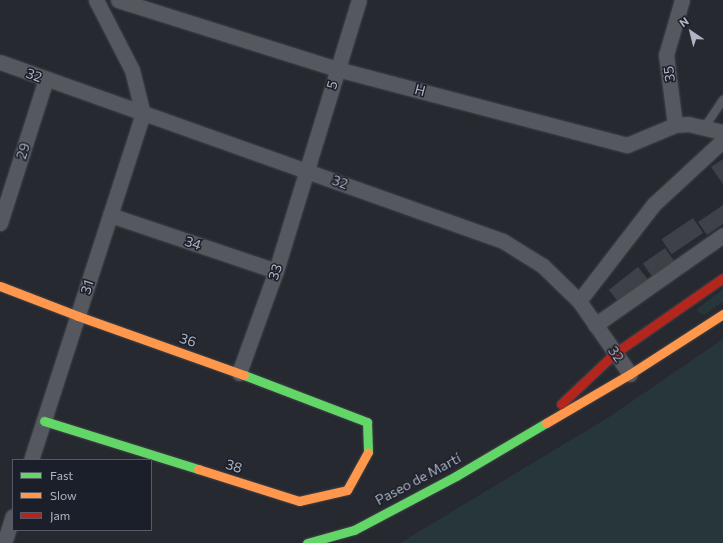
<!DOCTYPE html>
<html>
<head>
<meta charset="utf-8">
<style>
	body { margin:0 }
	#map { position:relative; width:723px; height:543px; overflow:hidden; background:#262930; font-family:Commissioner,sans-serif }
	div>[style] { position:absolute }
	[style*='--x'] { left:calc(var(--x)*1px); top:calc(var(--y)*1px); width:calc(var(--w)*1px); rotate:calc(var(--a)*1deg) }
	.green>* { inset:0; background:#273639 }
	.building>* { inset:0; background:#3e4147; transform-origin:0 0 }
	.roads { filter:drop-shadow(0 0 1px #424349) drop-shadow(0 0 1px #424349) }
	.lane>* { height:8px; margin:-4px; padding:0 4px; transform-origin:4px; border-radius:4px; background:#55585f }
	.street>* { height:15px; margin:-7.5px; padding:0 7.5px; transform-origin:7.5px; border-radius:7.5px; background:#55585f }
	.fast>* { height:9px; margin:-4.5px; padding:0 4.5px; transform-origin:4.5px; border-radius:4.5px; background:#63d668 }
	.slow>* { height:9px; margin:-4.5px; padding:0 4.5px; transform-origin:4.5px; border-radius:4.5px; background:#ff974d }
	.jam>* { height:9px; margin:-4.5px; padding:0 4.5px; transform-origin:4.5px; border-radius:4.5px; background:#b3261e }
	span { translate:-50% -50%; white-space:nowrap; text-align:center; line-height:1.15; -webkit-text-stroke:3px #1a1f2a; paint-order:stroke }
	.street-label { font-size:14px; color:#afb4c2 }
	.legend { position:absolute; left:12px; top:459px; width:140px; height:72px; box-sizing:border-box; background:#1a1f2a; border:1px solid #565b67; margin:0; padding:5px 7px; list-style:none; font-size:12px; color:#afb4c2 }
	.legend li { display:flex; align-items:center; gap:8px; height:20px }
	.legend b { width:20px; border:1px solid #565b67 }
	.north { position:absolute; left:671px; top:12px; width:40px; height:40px; -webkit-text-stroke:3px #1a1f2a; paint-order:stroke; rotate:325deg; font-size:11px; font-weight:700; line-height:16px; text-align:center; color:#afb4c2 }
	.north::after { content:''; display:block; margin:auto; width:14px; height:18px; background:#afb4c2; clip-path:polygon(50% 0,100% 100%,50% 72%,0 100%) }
</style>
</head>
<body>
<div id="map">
	<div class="green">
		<div style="clip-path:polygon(723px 289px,723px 302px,704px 315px,698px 312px,697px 309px)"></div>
		<div style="clip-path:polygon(723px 339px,723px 543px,400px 543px,609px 417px)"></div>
	</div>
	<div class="building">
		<div style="clip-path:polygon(723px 159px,723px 184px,711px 167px)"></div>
		<div style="clip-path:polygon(723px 205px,723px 224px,707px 235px,698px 222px)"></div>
		<div style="left:693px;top:218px;width:18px;height:38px;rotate:56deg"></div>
		<div style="left:665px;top:248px;width:16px;height:27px;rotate:55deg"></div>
		<div style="left:638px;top:267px;width:16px;height:37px;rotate:52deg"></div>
	</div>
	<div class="roads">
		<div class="lane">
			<div style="--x:704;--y:128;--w:34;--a:-56"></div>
		</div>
		<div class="street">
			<div style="--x:118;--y:0;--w:230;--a:17.5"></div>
			<div style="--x:337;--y:69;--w:300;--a:14.7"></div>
			<div style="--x:627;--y:145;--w:52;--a:-22.6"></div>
			<div style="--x:675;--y:125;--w:13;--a:-4"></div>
			<div style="--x:688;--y:124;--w:36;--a:13"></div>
			<div style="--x:0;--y:62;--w:534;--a:19.59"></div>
			<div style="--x:503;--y:241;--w:47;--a:32"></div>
			<div style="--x:543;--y:266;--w:50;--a:44.2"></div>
			<div style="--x:579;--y:301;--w:89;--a:55.1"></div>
			<div style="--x:675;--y:125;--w:71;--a:-97.3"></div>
			<div style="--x:666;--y:55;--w:57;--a:-73.8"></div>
			<div style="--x:110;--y:215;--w:175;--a:18.6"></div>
			<div style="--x:0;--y:223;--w:151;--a:-72.3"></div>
			<div style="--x:579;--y:301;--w:123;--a:-52.3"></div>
			<div style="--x:654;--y:204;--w:94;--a:-42.8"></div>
			<div style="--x:595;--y:325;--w:156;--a:-35.1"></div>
			<div style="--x:239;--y:373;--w:109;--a:-70.1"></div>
			<div style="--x:276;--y:271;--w:283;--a:-73"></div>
			<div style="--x:31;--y:460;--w:364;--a:-72.1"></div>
			<div style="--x:143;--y:114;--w:45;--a:-104"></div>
			<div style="--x:132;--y:70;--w:79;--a:-117.2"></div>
			<div style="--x:4;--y:543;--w:28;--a:-72"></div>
		</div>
		<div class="fast">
			<div style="--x:244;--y:375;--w:132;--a:20.9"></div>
			<div style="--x:367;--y:422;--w:30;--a:88"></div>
			<div style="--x:44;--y:421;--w:161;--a:17.3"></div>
			<div style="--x:307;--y:543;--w:49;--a:-15.5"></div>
			<div style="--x:354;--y:530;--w:115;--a:-27.9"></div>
			<div style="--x:456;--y:476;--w:104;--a:-30.5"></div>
		</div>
		<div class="slow">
			<div style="--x:0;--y:286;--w:84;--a:21"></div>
			<div style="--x:78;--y:316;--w:176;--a:19.6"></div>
			<div style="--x:546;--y:423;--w:97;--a:-30.3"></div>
			<div style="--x:630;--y:374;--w:111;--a:-32.8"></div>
			<div style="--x:198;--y:469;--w:106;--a:17.6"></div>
			<div style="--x:299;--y:501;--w:49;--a:-12.9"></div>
			<div style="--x:347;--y:490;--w:43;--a:-61.1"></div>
		</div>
		<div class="jam">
			<div style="--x:561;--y:404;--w:74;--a:-43.4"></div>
			<div style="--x:615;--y:353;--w:131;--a:-34.8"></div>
		</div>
	</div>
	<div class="street-label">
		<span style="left:669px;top:74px;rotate:-97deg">35</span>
		<span style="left:34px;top:75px;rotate:20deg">32</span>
		<span style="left:332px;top:85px;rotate:-73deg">5</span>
		<span style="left:420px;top:90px;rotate:15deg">H</span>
		<span style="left:23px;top:151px;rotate:-72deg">29</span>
		<span style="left:340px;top:182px;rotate:20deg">32</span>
		<span style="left:193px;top:243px;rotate:19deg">34</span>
		<span style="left:275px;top:272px;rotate:-72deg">33</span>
		<span style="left:87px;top:287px;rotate:-72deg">31</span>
		<span style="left:188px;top:340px;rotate:19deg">36</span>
		<span style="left:616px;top:354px;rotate:54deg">32</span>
		<span style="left:234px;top:466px;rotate:17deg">38</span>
		<span style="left:418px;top:479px;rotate:-28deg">Paseo de Martí</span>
	</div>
	<ul class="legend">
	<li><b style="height:5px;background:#63d668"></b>Fast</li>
	<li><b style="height:5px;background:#ff974d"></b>Slow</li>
	<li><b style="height:5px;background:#b3261e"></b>Jam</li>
	</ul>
	<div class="north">N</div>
</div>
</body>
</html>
